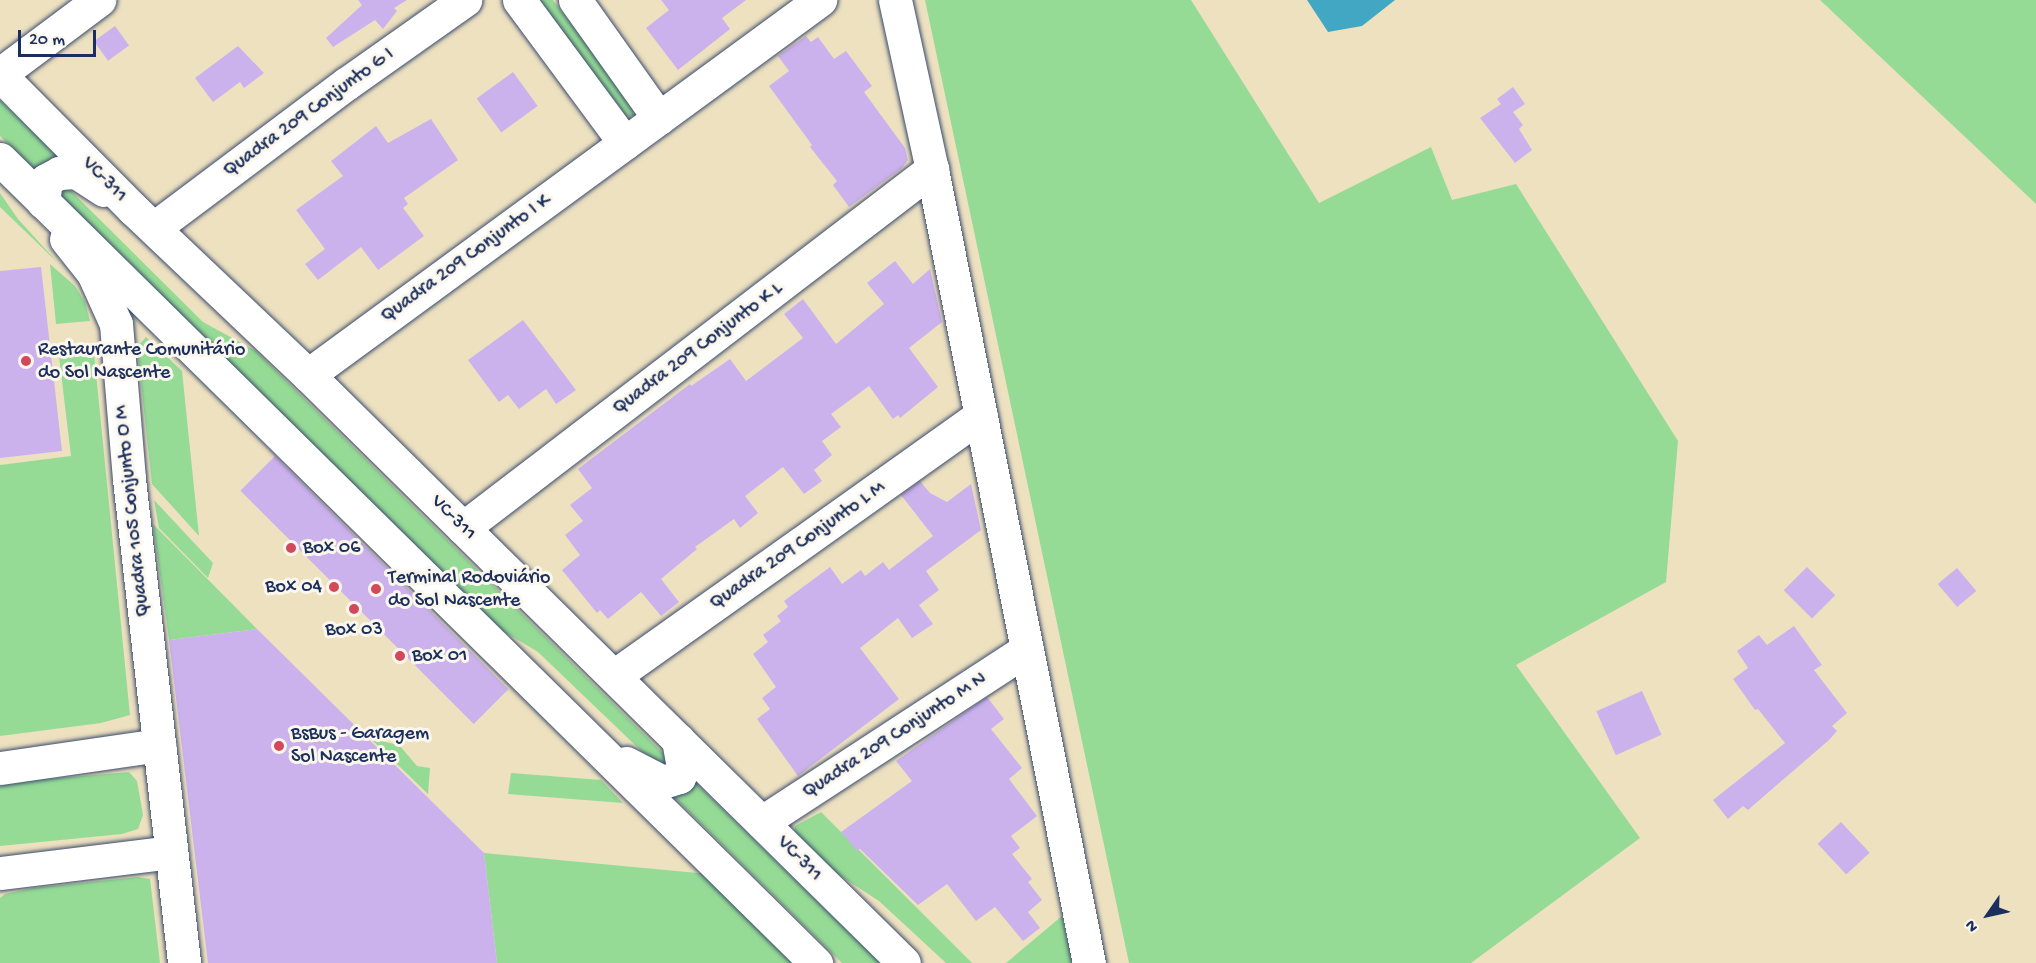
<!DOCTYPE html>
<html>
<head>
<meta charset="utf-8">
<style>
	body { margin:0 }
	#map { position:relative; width:2036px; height:963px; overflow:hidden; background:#ede1c0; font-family:"Gochi Hand",sans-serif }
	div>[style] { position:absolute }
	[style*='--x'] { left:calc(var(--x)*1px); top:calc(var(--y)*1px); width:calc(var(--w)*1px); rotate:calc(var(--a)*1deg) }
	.green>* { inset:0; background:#95db95 }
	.water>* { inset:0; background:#42a7c3 }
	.building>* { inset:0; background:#ccb2ed; transform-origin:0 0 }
	.roads { filter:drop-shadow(0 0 2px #3a4a6d) drop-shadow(0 0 2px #3a4a6d) }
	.minor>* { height:33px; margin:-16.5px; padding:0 16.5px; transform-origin:16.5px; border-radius:16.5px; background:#fff }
	.major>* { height:33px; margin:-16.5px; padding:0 16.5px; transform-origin:16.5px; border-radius:16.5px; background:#fff }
	.dots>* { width:16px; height:16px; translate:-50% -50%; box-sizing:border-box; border:3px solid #fbf7ec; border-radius:50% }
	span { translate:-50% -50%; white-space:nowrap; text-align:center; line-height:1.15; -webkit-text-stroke:6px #fbf7ec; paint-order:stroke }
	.street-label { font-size:20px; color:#1b2f5e }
	.poi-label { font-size:20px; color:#1b2f5e }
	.left { translate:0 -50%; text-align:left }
	.right { translate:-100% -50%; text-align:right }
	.north { position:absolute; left:1958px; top:885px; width:60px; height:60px; -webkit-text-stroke:4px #fbf7ec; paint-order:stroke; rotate:236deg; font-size:16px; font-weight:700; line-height:24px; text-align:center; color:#1b2f5e }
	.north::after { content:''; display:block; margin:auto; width:21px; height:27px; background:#1b2f5e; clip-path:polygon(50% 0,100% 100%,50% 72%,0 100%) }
	.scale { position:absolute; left:18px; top:30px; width:78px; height:27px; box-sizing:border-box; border:3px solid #1b2f5e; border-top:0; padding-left:8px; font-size:18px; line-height:21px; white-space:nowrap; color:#1b2f5e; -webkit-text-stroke:4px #fbf7ec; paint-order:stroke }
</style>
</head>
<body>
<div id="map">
	<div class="green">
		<div style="clip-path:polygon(530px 0,553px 0,633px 106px,633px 116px,618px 117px)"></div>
		<div style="clip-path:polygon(925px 0,1191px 0,1319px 203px,1431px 147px,1452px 200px,1516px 184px,1678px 441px,1666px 582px,1516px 665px,1640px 838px,1471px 963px,1129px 963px)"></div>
		<div style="clip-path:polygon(1820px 0,2036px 0,2036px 204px)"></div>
		<div style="clip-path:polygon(0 100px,61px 160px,40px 175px,0 136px)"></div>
		<div style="clip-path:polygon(67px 187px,203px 322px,256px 351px,669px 759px,669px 766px,657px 766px,538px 652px,493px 625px,59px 197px,59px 188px)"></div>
		<div style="clip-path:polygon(0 193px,18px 219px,57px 262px,0 207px)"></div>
		<div style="clip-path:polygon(50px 264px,75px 286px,85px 302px,90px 321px,56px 324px)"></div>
		<div style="clip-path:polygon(146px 337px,182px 371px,199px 536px,152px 484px,137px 347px)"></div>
		<div style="clip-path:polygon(94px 353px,130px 715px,101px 723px,0 736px,0 465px,71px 456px,59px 356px)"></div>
		<div style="clip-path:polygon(154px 500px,213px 563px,208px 578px,159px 528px)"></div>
		<div style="clip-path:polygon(153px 524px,257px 629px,169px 640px)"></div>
		<div style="clip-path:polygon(371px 739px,399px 745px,417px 766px,430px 768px,428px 794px)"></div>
		<div style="clip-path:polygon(129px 772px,137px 781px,143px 815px,138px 829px,122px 834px,0 846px,0 783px)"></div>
		<div style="clip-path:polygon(511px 773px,601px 780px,623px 803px,508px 794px)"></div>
		<div style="clip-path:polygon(695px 782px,880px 963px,842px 963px,675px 798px)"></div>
		<div style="clip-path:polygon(821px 812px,972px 963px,946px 963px,879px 901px,816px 860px,794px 838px,795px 826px)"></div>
		<div style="clip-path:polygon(484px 853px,708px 874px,798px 963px,497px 963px)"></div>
		<div style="clip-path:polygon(138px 877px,150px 879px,160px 963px,0 963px,0 898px,5px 894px,33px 888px)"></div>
		<div style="clip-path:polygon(1062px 916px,1073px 963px,1006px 963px)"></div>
	</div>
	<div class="water">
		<div style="clip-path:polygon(1307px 0,1395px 0,1362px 26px,1328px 32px)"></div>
	</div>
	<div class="building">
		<div style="clip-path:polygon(358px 0,407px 0,394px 8px,397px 11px,383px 29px,375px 20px,333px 47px,326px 38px,362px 5px)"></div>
		<div style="clip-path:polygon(661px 0,746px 0,722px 18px,730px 29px,678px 70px,646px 28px,669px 10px)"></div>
		<div style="left:115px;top:26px;width:24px;height:26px;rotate:54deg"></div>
		<div style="clip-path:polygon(806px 36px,811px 42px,818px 37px,834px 59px,846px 51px,872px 86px,864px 92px,905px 148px,908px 160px,902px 168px,849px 207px,833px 185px,837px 181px,810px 147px,812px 145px,769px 86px,789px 71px,778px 56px)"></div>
		<div style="clip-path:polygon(238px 46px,264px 73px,244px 88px,240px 82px,213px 102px,195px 78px)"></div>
		<div style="left:513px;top:72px;width:42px;height:45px;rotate:54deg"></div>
		<div style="clip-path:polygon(1513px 87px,1525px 104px,1513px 112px,1523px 125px,1519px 129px,1532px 150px,1515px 163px,1480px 118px,1501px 104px,1497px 99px)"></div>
		<div style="clip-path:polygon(431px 119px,458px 160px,404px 198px,408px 204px,403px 208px,424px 236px,378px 270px,361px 247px,318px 280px,305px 264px,325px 249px,296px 210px,343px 176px,331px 161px,376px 126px,388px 143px)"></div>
		<div style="clip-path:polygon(895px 261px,913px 284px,930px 269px,942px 322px,909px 348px,938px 387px,900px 418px,898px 415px,893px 419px,869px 386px,831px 414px,841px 427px,822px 441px,832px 455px,814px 470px,822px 481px,804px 494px,783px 467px,745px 496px,758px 513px,740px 528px,734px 519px,695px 547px,697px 549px,661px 579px,679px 602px,661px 616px,641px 592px,608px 619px,600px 610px,597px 613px,562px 570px,580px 555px,565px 535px,583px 521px,570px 505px,592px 488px,578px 469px,690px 384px,691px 386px,730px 359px,746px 381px,803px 338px,784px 314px,803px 299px,836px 344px,884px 304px,867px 283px)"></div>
		<div style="clip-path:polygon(41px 267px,62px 451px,0 458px,0 271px)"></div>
		<div style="clip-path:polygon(523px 320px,576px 390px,556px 404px,546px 389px,519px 409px,508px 395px,499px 402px,468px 360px)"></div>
		<div style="left:275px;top:456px;width:330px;height:49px;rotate:45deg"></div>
		<div style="clip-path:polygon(920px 481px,930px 493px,947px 502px,971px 484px,981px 530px,926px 571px,939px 590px,919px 605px,933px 624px,912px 638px,898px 618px,860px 648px,899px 699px,798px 776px,757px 719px,770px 709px,762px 698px,776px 687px,753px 654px,768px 642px,763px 635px,781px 621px,777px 616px,788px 607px,784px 601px,830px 567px,842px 584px,861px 570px,865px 576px,883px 562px,889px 570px,933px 536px,901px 495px)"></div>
		<div style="left:1807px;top:567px;width:40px;height:33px;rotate:45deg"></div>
		<div style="left:1957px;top:568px;width:30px;height:25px;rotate:50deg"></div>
		<div style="clip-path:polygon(1794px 626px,1822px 665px,1814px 670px,1847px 713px,1832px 726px,1837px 731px,1829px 740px,1748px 810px,1743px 806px,1728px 819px,1713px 800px,1785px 743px,1758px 709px,1755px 710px,1733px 679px,1748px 668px,1737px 651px,1759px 635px,1767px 645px)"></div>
		<div style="clip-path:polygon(257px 629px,484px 853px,497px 963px,208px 963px,169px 640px)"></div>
		<div style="left:1642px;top:691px;width:48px;height:50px;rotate:66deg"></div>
		<div style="clip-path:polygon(987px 697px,1004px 719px,991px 729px,1022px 768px,1009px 779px,1037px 816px,1011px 836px,1020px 848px,1012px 854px,1032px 879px,1028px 882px,1042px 900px,1028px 912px,1040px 928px,1023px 941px,995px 907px,976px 921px,947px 884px,918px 905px,860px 849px,857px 851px,841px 832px,912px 781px,896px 761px)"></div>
		<div style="left:1841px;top:822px;width:42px;height:32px;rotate:47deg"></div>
	</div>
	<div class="roads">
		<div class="minor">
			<div style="--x:519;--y:0;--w:178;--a:53.5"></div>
			<div style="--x:575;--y:0;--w:145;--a:54.6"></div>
			<div style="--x:895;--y:0;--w:173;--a:77.7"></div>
			<div style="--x:932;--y:169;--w:809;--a:78.82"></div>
			<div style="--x:0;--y:74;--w:124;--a:-36.8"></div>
			<div style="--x:154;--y:228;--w:240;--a:-36.9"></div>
			<div style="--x:346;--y:84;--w:146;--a:-35.2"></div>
			<div style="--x:66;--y:239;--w:43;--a:51.5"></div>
			<div style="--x:93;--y:273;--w:56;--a:65.7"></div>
			<div style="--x:116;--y:324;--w:156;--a:85.2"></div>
			<div style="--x:129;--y:479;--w:487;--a:83.5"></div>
			<div style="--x:308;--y:375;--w:635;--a:-36.22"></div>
			<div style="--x:463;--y:528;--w:591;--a:-37.43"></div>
			<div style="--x:614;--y:676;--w:450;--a:-35.4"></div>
			<div style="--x:0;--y:768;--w:161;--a:-8.2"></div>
			<div style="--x:762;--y:822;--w:316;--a:-33.1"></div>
			<div style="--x:0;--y:873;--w:172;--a:-7"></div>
		</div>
		<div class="major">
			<div style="--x:0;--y:75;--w:189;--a:45.2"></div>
			<div style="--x:133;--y:209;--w:241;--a:43.5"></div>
			<div style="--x:308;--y:375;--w:837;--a:44.61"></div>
			<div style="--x:0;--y:159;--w:1146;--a:44.58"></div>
			<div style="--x:43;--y:202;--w:22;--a:-82"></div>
			<div style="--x:46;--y:180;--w:15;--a:-28"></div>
			<div style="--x:59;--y:173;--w:17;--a:-3"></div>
			<div style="--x:76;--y:172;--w:33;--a:33"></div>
			<div style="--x:626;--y:763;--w:42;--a:27.2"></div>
			<div style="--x:663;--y:782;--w:17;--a:-17"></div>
			<div style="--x:679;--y:777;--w:10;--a:-66"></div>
			<div style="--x:683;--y:768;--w:29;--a:-100"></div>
		</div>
	</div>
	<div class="dots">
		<div style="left:26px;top:361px;background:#d1495b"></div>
		<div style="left:291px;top:548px;background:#d1495b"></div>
		<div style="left:334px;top:587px;background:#d1495b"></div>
		<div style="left:376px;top:589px;background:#d1495b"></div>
		<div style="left:354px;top:609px;background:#d1495b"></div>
		<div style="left:400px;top:656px;background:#d1495b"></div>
		<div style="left:279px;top:746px;background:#d1495b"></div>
	</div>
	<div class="street-label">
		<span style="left:309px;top:113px;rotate:-36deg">Quadra 209 Conjunto G I</span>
		<span style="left:104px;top:180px;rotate:45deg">VC-311</span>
		<span style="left:466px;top:259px;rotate:-36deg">Quadra 209 Conjunto I K</span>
		<span style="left:698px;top:349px;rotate:-37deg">Quadra 209 Conjunto K L</span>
		<span style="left:133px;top:511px;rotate:-96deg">Quadra 105 Conjunto O M</span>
		<span style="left:453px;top:518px;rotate:45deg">VC-311</span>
		<span style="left:798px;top:546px;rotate:-35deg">Quadra 209 Conjunto L M</span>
		<span style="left:895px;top:736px;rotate:-33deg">Quadra 209 Conjunto M N</span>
		<span style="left:799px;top:859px;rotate:45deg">VC-311</span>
	</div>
	<div class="poi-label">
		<span class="left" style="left:38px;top:362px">Restaurante Comunitário<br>do Sol Nascente</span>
		<span class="left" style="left:303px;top:548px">Box 06</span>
		<span class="left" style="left:388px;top:590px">Terminal Rodoviário<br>do Sol Nascente</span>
		<span class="right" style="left:322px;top:587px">Box 04</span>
		<span style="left:354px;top:630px">Box 03</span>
		<span class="left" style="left:412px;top:656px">Box 01</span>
		<span class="left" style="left:291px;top:746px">BsBus - Garagem<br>Sol Nascente</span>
	</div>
	<div class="north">N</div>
	<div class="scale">20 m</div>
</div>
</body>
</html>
